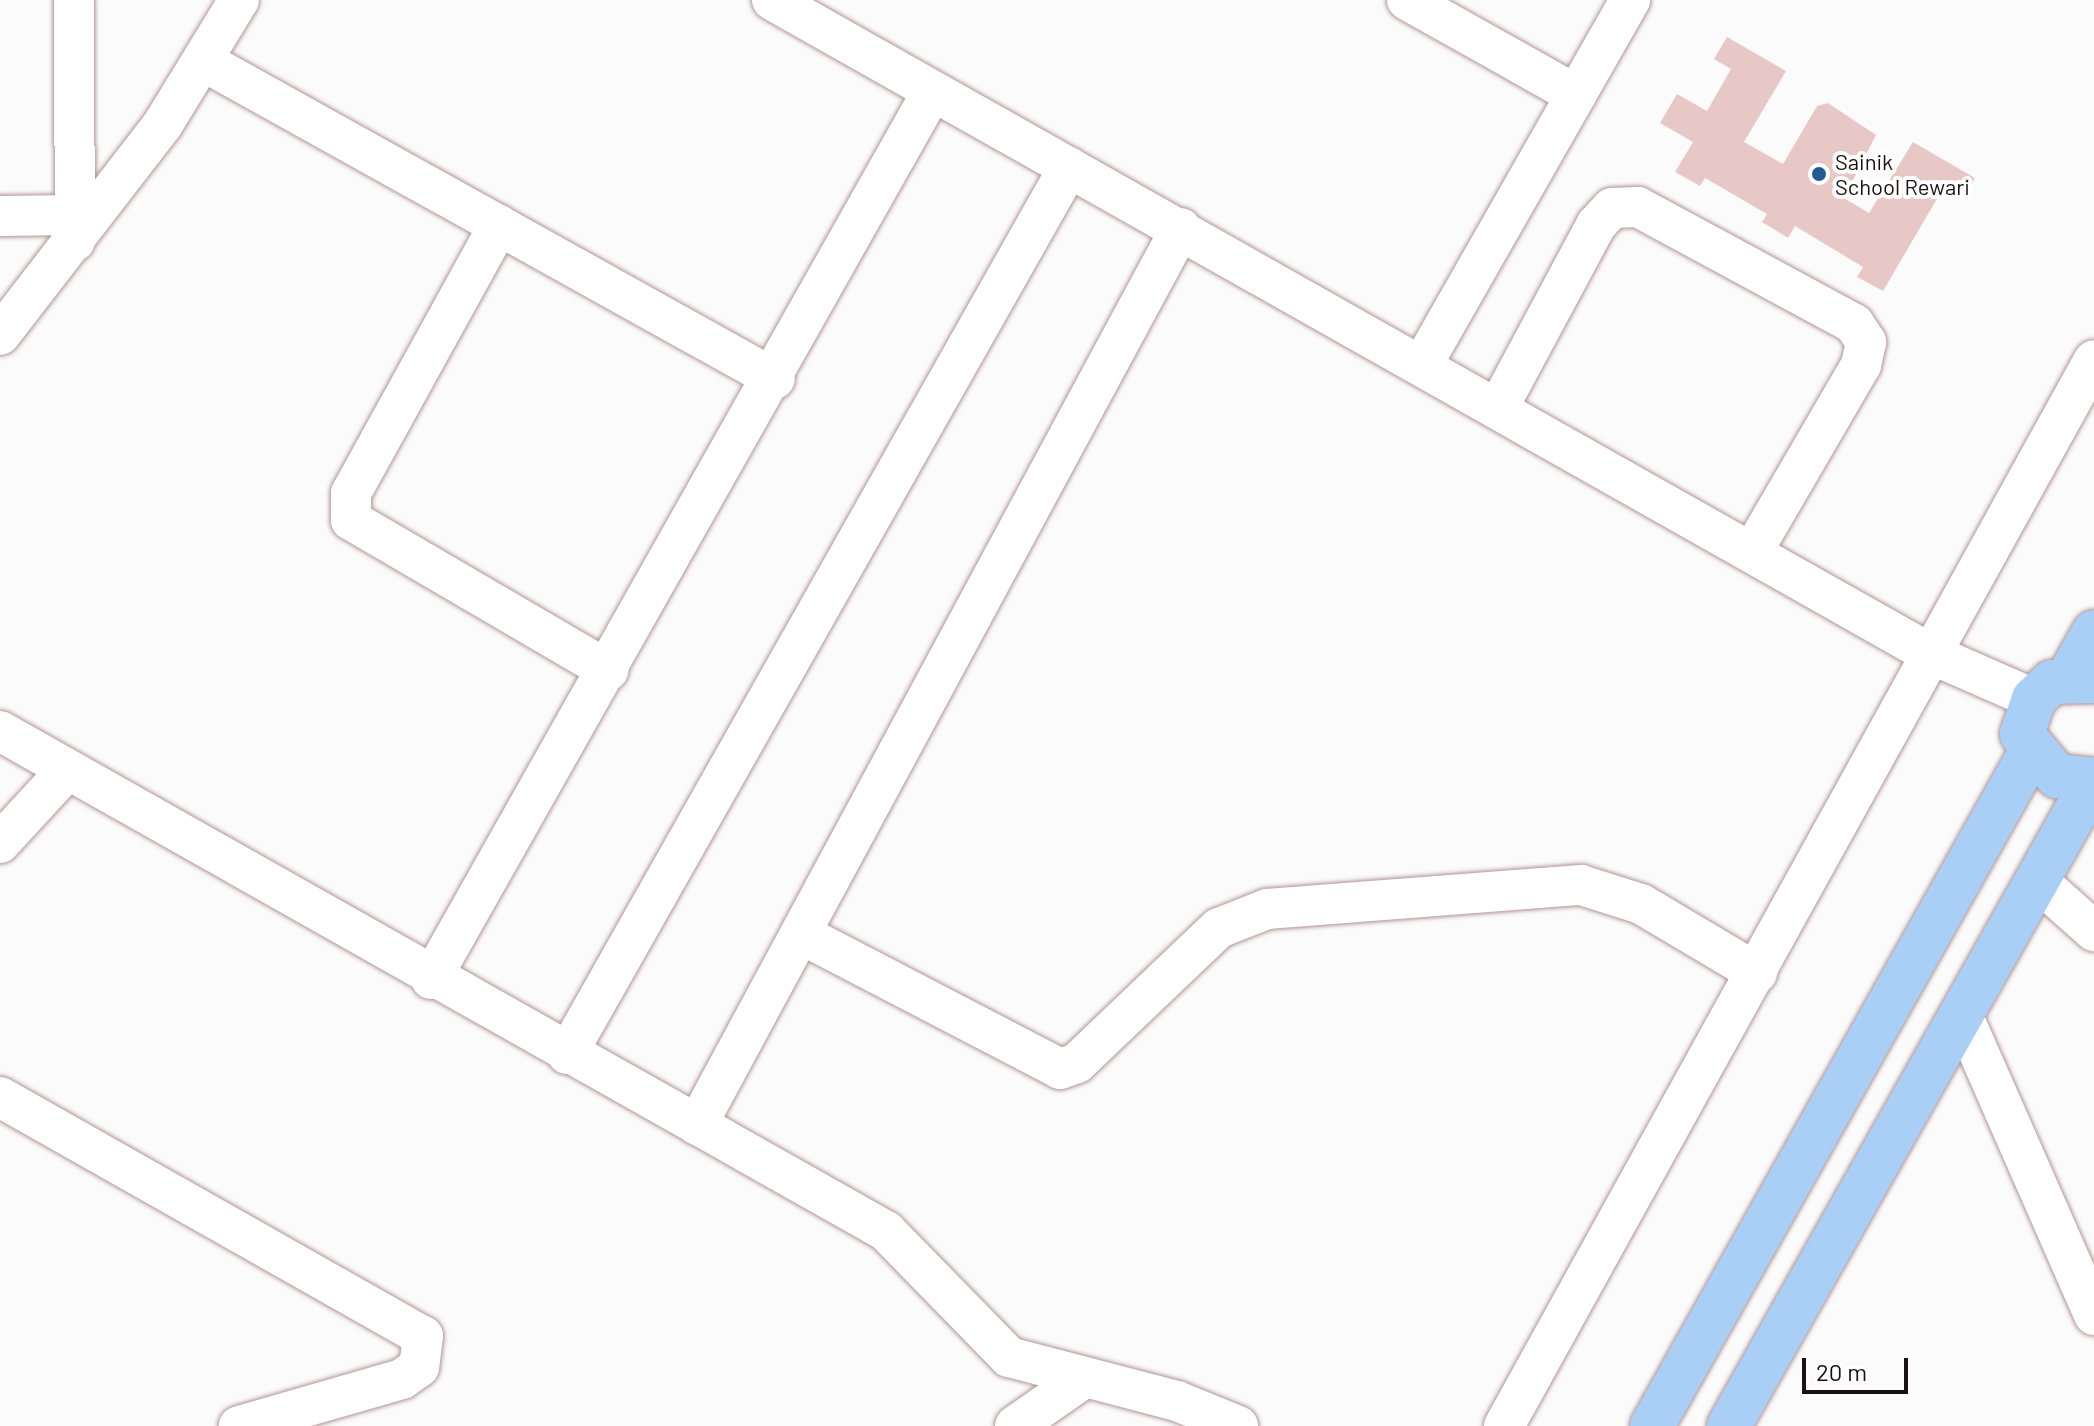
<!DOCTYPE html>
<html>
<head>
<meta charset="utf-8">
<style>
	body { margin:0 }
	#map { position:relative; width:2094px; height:1426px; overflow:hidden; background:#fbfbfb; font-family:Barlow,sans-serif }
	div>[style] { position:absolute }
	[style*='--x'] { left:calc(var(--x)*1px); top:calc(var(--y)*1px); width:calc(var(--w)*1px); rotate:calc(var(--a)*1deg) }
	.building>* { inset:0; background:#e7c8c7 }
	.roads { filter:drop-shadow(0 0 2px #b29593) drop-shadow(0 0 2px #b29593) }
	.minor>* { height:40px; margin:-20px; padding:0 20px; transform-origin:20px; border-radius:20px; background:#fff }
	.major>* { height:44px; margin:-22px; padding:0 22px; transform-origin:22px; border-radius:22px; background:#aacff6 }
	.dots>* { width:22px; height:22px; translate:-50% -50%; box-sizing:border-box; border:4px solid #fff; border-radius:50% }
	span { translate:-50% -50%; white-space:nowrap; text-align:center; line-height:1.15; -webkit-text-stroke:8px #fff; paint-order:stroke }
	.poi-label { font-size:22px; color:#1b1111 }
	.left { translate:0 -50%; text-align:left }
	.scale { position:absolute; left:1802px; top:1358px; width:106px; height:36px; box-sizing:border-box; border:4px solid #1b1111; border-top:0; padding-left:10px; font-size:24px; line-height:28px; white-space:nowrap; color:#1b1111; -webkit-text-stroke:6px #fff; paint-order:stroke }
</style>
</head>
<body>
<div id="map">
	<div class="building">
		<div style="clip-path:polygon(1727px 37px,1786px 71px,1744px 142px,1783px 164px,1817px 106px,1828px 103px,1876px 135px,1844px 198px,1869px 213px,1913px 142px,1975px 178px,1965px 196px,1945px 185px,1883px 291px,1857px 277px,1863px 267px,1795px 226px,1788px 238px,1762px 222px,1767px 214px,1705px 178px,1700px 186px,1675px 172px,1693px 142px,1660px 123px,1677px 94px,1707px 111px,1731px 69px,1714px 59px)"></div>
	</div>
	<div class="roads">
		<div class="minor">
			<div style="--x:74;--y:0;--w:241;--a:89.8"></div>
			<div style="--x:772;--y:0;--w:1329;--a:29.44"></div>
			<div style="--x:1929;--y:653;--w:115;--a:23.7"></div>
			<div style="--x:1407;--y:0;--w:194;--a:29.3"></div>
			<div style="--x:205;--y:62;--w:652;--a:29.08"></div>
			<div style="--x:0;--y:216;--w:75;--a:-0.8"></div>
			<div style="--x:499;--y:225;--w:306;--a:118.9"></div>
			<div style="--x:351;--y:493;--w:27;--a:90"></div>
			<div style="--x:351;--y:520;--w:298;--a:30.3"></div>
			<div style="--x:0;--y:335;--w:267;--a:-52.3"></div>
			<div style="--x:163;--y:124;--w:145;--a:-58.5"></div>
			<div style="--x:1422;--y:365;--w:420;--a:-60.3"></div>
			<div style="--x:1498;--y:408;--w:208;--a:-61.8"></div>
			<div style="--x:1596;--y:225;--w:23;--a:-47"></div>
			<div style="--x:1612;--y:208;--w:26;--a:-2"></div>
			<div style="--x:1638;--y:207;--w:246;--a:28.4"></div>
			<div style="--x:1854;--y:324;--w:22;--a:56"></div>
			<div style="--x:1866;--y:342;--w:24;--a:102"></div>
			<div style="--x:1861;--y:365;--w:216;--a:120.2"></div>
			<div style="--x:0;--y:731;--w:1017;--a:29.44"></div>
			<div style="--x:886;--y:1231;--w:176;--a:45.7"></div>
			<div style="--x:1009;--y:1357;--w:174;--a:14.7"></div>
			<div style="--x:1177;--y:1401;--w:66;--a:22.3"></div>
			<div style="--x:0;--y:843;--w:100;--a:-47.4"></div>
			<div style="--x:2039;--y:882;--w:74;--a:41.7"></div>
			<div style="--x:801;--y:934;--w:292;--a:27.5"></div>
			<div style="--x:1060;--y:1069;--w:18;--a:-19"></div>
			<div style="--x:1077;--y:1063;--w:196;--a:-43.6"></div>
			<div style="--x:1219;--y:928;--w:52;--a:-21.6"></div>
			<div style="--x:1267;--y:909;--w:315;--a:-4.4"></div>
			<div style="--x:1581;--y:885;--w:63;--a:17.6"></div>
			<div style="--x:1641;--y:904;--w:135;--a:30.7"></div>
			<div style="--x:431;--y:979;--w:1019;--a:-60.54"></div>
			<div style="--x:1961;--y:1012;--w:331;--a:66.3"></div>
			<div style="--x:567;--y:1054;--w:1019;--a:-60.49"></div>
			<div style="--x:0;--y:1097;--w:486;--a:29.5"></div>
			<div style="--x:423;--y:1336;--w:31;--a:97"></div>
			<div style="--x:419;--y:1367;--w:21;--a:145"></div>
			<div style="--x:402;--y:1379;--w:170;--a:163.9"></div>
			<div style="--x:697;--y:1125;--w:1019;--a:-61.65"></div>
			<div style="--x:1015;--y:1426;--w:80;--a:-34.9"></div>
			<div style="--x:1504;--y:1426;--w:1218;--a:-61.04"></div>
		</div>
		<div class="major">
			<div style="--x:2067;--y:680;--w:55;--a:-60.6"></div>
			<div style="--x:2094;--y:681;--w:42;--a:178.6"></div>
			<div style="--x:2052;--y:682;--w:25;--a:137"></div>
			<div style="--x:2034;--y:699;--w:37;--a:109"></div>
			<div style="--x:2022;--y:734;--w:55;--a:50.2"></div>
			<div style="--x:2057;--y:776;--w:37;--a:6"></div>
			<div style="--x:1652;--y:1426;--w:773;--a:-60.65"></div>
			<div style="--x:1729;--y:1426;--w:741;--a:-60.56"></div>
		</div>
	</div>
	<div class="dots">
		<div style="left:1819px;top:174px;background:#215b92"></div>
	</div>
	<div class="poi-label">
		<span class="left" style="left:1835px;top:174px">Sainik<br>School Rewari</span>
	</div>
	<div class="scale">20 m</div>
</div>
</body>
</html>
